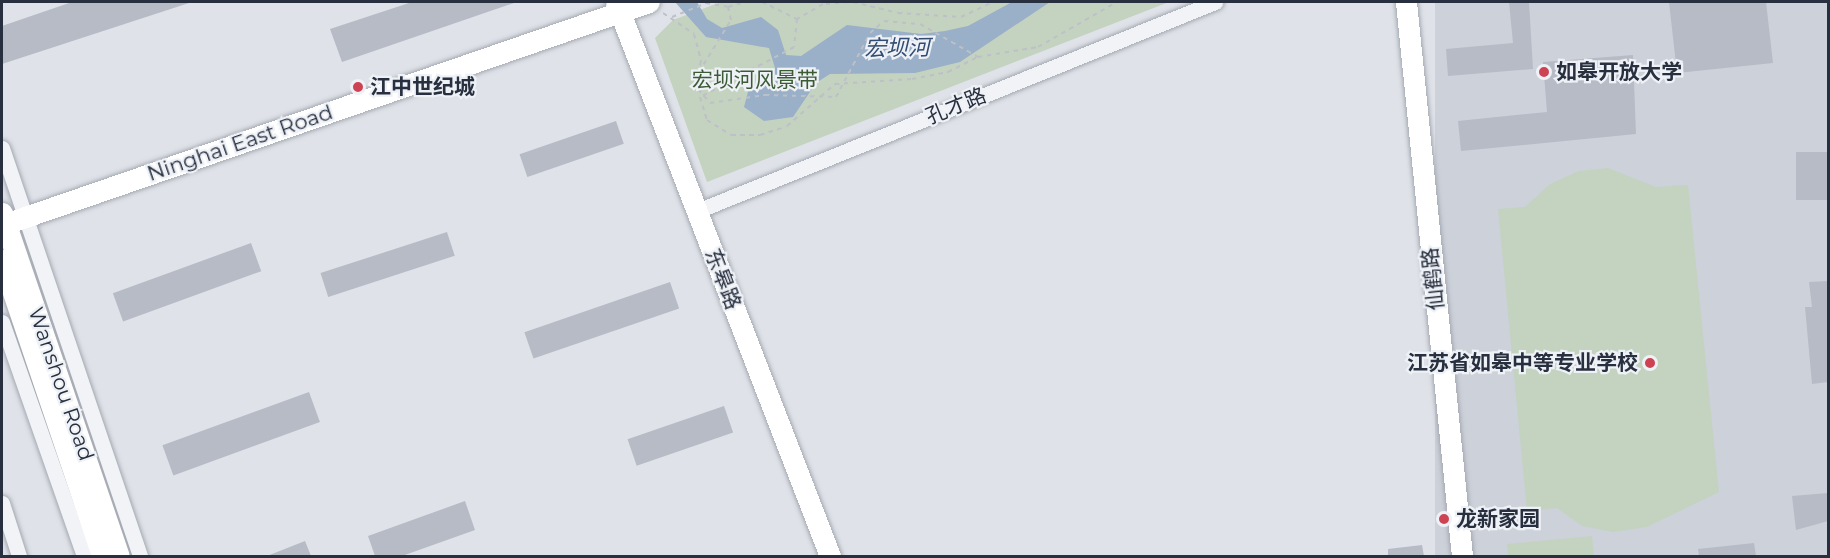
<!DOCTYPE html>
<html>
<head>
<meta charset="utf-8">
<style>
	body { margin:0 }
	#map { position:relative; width:1830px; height:558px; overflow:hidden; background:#dfe2e8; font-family:Montserrat,"Noto Sans SC",sans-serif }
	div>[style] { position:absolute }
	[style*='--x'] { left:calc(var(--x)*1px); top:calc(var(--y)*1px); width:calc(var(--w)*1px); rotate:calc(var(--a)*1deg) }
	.built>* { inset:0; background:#cdd1da; transform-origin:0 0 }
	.green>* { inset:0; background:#c4d2c0 }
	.water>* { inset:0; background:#9aafc8 }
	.building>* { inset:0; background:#b6bbc5; transform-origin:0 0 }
	.path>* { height:2px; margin-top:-1px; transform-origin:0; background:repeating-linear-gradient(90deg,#bdc0c7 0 4.5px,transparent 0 9px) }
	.roads { filter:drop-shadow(0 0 2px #a4a9b2) drop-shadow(0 0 2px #a4a9b2) }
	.street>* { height:15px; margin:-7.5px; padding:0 7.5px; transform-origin:7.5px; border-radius:7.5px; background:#f2f3f7 }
	.secondary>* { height:21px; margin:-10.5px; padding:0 10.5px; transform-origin:10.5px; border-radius:10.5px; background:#fff }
	.path-bridge>* { height:2px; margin-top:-1px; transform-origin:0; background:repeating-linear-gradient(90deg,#bdc0c7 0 4.5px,transparent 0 9px) }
	.dots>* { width:16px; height:16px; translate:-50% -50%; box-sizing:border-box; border:3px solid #eef1f6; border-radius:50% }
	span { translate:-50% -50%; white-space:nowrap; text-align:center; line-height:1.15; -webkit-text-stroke:4.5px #eef1f6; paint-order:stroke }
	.poi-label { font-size:21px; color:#28303f; font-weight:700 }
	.left { translate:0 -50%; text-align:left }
	.right { translate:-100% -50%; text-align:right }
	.park-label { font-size:21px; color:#3b5b35 }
	.street-label { font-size:21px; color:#28303f }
	.water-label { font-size:22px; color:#324d73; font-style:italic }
	.frame { position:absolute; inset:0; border:3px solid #28303f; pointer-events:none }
</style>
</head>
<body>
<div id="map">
	<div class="built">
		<div style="left:1435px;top:2px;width:393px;height:557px"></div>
	</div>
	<div class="green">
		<div style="clip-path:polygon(721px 2px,1169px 2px,707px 182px,655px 38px,673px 20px)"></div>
		<div style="clip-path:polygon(1608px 168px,1656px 187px,1688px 185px,1719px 492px,1647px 527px,1613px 532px,1582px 526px,1557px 508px,1527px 511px,1498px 209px,1525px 207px,1550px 184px,1579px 171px)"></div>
		<div style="clip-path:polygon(1592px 536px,1594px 556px,1508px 556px,1507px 544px)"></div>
	</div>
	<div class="water">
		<div style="clip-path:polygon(675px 2px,697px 2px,707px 19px,722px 28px,761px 17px,778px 30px,786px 55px,801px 56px,847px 25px,921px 34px,945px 31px,968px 26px,1012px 2px,1050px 2px,960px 62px,915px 73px,830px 74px,816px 83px,793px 117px,764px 121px,744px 107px,749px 88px,765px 81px,775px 68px,769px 48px,706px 37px)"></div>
	</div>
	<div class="building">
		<div style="clip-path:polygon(72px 2px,189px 2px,189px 3px,2px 64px,2px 26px)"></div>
		<div style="clip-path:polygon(412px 2px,514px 2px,514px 3px,342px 62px,330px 29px)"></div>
		<div style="clip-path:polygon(1509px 2px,1529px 2px,1533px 69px,1448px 76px,1446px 49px,1513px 43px)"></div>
		<div style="clip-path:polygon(1669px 2px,1766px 2px,1773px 63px,1677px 73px)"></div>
		<div style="clip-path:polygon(1633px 55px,1636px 134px,1461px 151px,1458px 121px,1547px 112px,1543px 62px)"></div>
		<div style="left:616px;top:121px;width:24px;height:102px;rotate:71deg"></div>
		<div style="left:1828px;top:152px;width:48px;height:32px;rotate:90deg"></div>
		<div style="left:447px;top:232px;width:25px;height:133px;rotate:72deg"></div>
		<div style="left:251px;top:243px;width:30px;height:147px;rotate:70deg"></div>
		<div style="clip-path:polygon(1828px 281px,1828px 382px,1812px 384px,1805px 307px,1812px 307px,1809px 282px)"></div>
		<div style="left:670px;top:282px;width:28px;height:154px;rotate:71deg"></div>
		<div style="left:309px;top:392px;width:32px;height:156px;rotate:70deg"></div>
		<div style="left:724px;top:406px;width:28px;height:102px;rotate:71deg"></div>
		<div style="clip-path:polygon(1828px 493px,1828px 521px,1796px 530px,1792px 496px)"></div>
		<div style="clip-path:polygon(465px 501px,475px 530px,402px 556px,375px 556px,368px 536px)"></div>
		<div style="clip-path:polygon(305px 541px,311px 556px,267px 556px)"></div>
		<div style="clip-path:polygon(1754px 543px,1756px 556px,1699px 556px,1698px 549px)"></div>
		<div style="clip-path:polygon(1422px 545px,1424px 556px,1388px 556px,1388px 549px)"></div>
	</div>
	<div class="path">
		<div style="--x:762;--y:2;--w:39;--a:26"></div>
		<div style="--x:848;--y:2;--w:25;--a:175"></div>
		<div style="--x:823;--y:4;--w:30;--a:150"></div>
		<div style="--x:797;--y:19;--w:28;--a:96"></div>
		<div style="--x:794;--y:47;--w:106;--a:152"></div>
		<div style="--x:700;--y:97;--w:24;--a:73"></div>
		<div style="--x:707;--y:120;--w:28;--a:32"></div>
		<div style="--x:731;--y:135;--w:29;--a:0"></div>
		<div style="--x:760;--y:135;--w:28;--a:-18"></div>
		<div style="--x:787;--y:126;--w:64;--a:-41.2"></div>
		<div style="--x:835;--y:84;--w:77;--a:-3.7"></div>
		<div style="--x:912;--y:79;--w:37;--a:-11"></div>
		<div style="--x:948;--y:72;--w:34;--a:-27"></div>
		<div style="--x:978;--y:57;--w:61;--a:-9.5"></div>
		<div style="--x:1038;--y:47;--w:91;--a:-29.7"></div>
		<div style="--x:853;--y:2;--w:46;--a:13.7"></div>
		<div style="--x:898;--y:13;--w:63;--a:3.6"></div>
		<div style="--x:961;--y:17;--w:35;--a:-25"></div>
		<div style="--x:663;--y:13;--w:37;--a:34"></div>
		<div style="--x:694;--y:34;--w:28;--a:75"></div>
		<div style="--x:701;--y:61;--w:14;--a:107"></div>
		<div style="--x:672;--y:17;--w:37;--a:-22"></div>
		<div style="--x:706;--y:3;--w:22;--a:10"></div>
		<div style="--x:728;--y:7;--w:19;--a:-16"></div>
		<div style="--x:699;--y:72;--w:61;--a:-58.4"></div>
		<div style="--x:731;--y:20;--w:13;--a:-103"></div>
	</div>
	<div class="roads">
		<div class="street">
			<div style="--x:2;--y:148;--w:431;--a:71.3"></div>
			<div style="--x:697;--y:211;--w:559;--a:-21.97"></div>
			<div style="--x:2;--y:322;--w:248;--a:70.7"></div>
			<div style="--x:2;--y:503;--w:56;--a:72.2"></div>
		</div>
		<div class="secondary">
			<div style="--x:616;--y:2;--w:594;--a:68.88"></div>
			<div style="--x:1406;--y:2;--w:557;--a:84.23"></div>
			<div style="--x:2;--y:213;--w:362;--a:71.2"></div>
			<div style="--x:2;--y:225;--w:684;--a:-19.02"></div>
			<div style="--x:2;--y:260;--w:312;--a:71.3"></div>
		</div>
	</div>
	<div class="path-bridge">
		<div style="--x:697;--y:74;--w:15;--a:86"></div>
		<div style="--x:698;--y:89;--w:18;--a:49"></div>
		<div style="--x:710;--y:103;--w:56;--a:-8.3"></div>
		<div style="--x:765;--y:95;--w:71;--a:1.6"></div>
		<div style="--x:836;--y:97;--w:72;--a:-62"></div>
		<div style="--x:870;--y:33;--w:18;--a:-41"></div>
		<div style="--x:884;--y:21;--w:36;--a:5"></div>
		<div style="--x:920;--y:24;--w:67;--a:29.6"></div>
	</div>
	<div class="dots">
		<div style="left:1544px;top:72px;background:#ce4353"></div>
		<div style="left:358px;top:87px;background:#ce4353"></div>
		<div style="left:1650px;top:363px;background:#ce4353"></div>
		<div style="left:1444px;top:519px;background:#ce4353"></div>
	</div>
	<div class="poi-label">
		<span class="left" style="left:1556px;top:72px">如皋开放大学</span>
		<span class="left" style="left:370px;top:87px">江中世纪城</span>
		<span class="right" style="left:1638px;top:363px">江苏省如皋中等专业学校</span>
		<span class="left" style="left:1456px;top:519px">龙新家园</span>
	</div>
	<div class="park-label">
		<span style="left:755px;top:80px">宏坝河风景带</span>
	</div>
	<div class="street-label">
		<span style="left:956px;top:106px;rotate:-22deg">孔才路</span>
		<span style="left:240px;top:143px;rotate:-19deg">Ninghai East Road</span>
		<span style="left:723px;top:279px;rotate:69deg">东皋路</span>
		<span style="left:1433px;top:279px;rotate:-96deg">仙鹤路</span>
		<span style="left:61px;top:384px;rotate:71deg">Wanshou Road</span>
	</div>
	<div class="water-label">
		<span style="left:897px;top:48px;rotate:-1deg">宏坝河</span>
	</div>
	<div class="frame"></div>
</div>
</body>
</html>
